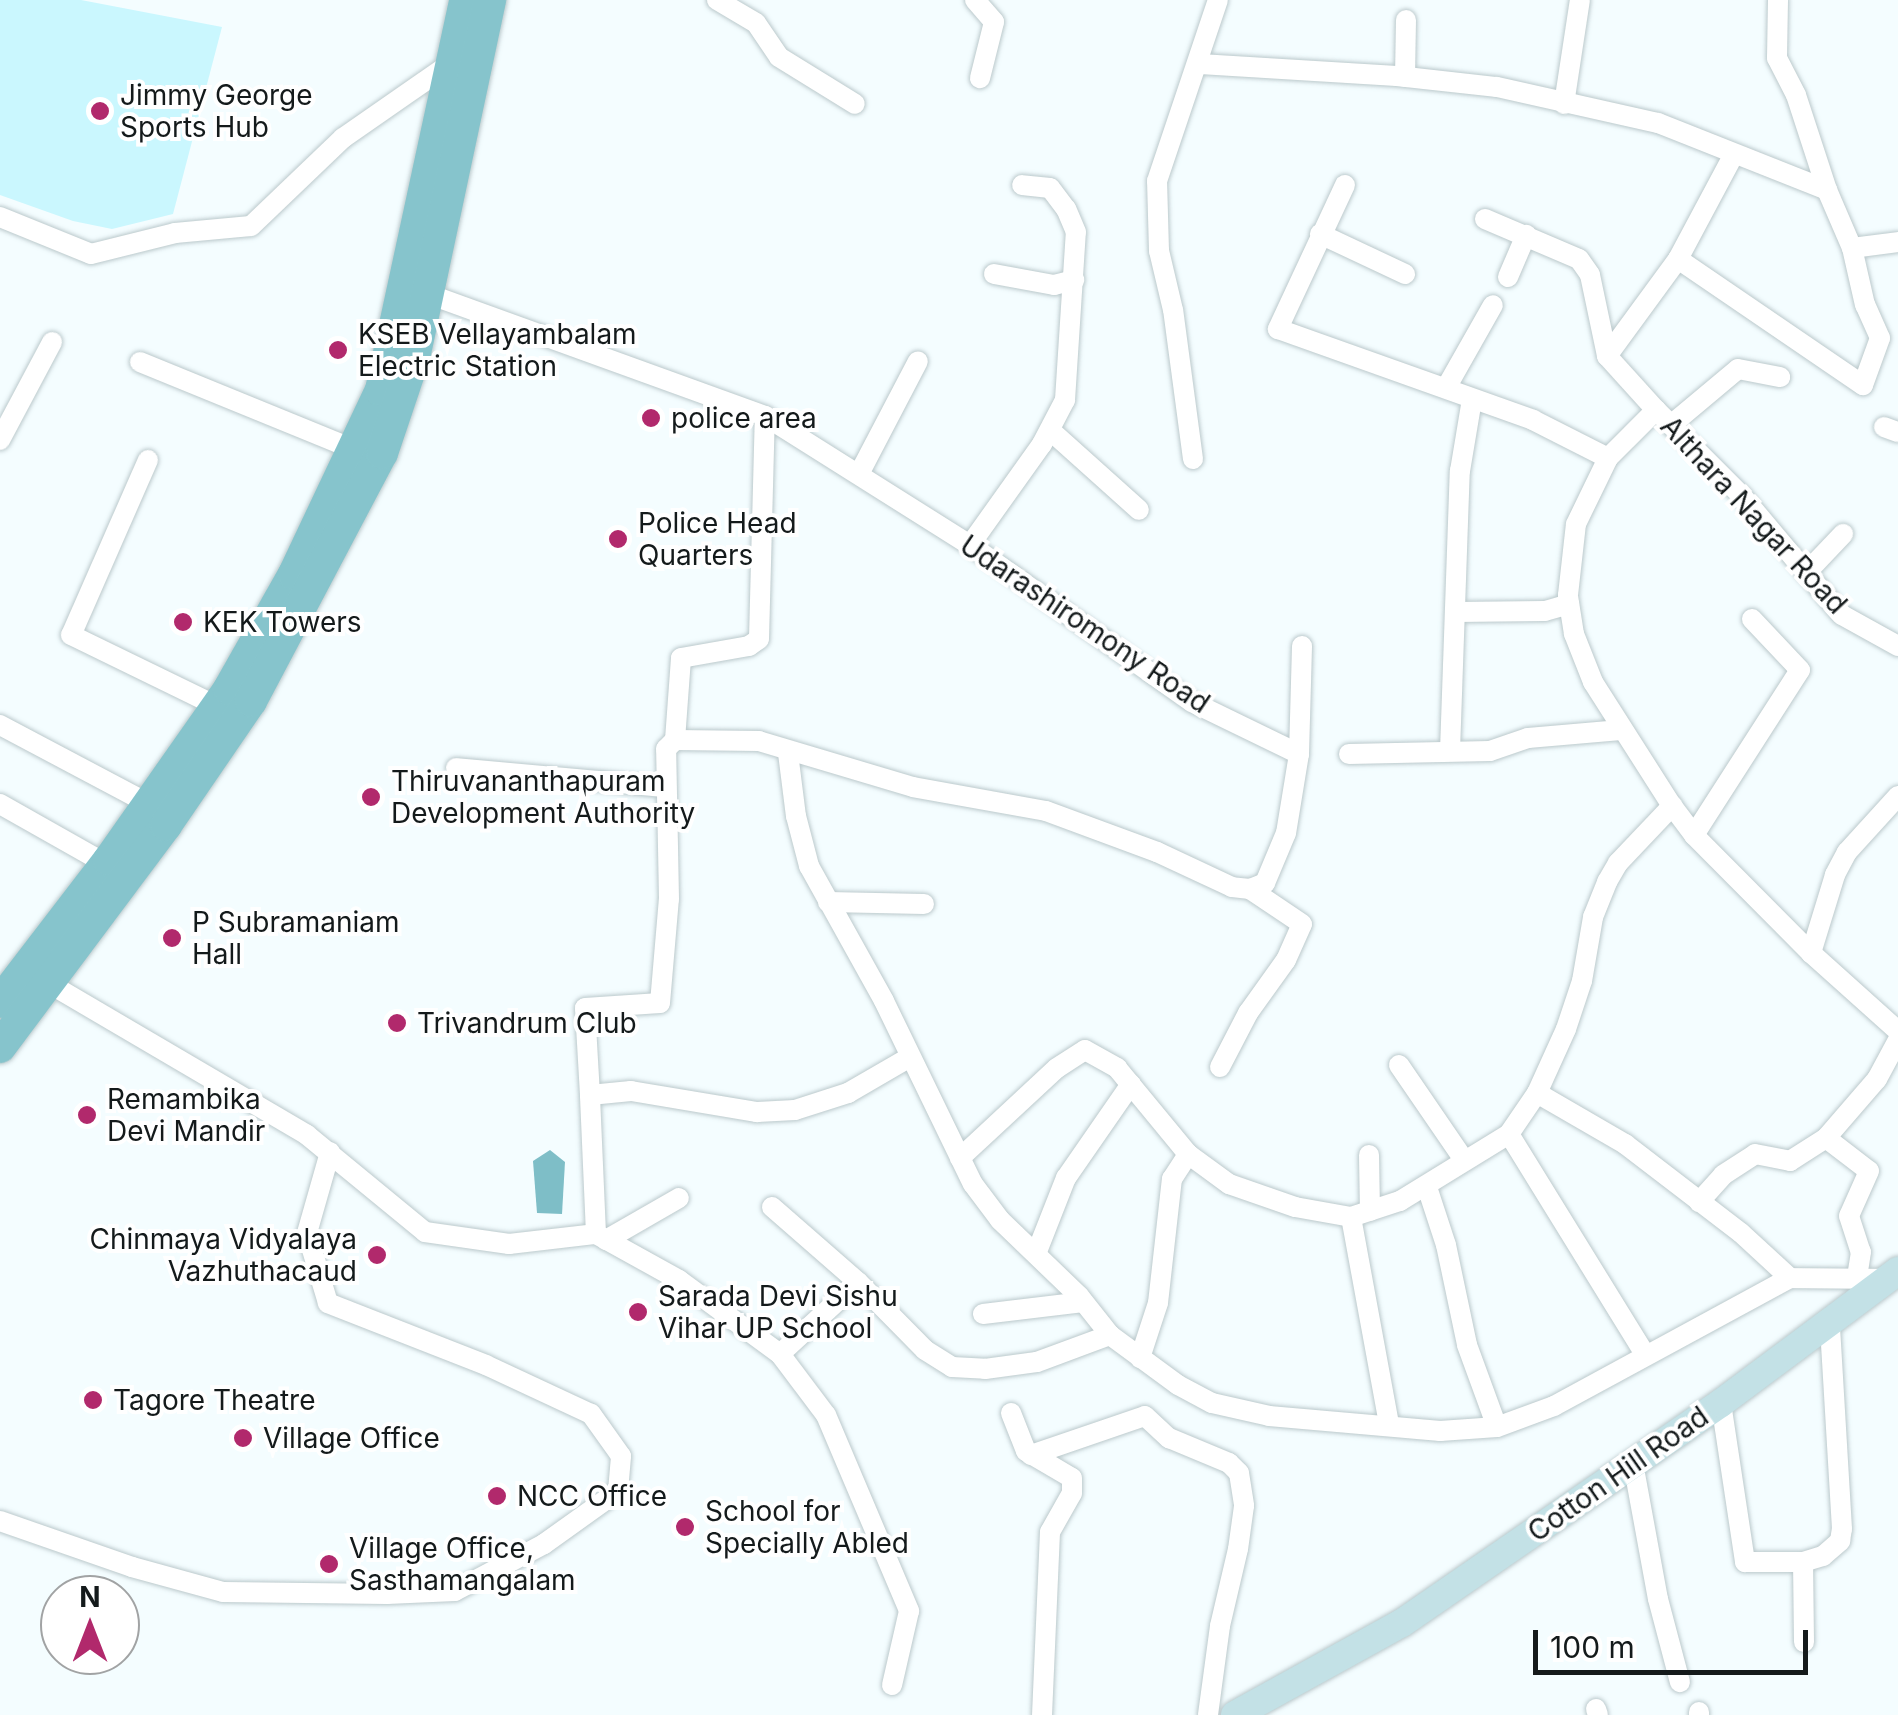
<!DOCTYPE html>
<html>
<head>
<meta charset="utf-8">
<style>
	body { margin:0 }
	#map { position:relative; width:1898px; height:1715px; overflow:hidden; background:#f4fdff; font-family:Inter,sans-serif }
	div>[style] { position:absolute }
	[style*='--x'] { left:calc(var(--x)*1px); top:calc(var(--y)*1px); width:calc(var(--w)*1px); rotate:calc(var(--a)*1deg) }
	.green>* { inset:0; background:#caf7fe }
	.water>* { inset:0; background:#7ebec7 }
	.roads { filter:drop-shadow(0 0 2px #bbc9cc) drop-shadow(0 0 2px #bbc9cc) }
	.minor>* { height:20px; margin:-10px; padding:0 10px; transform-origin:10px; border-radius:10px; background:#fff }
	.secondary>* { height:28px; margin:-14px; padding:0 14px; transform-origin:14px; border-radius:14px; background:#c3e1e6 }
	.primary>* { height:32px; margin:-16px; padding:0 16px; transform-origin:16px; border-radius:16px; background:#86c4cc }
	.dots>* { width:28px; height:28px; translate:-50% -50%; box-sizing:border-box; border:5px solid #fff; border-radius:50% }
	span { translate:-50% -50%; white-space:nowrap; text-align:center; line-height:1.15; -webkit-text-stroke:8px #fff; paint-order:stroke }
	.poi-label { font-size:28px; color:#141a1b }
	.left { translate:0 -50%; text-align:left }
	.right { translate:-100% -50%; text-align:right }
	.street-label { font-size:28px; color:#141a1b }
	.north { position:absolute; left:40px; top:1575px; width:100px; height:100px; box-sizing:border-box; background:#fff; border:2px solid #a1a3a4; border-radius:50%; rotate:0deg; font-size:28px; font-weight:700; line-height:40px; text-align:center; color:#141a1b }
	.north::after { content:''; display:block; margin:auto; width:35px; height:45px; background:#b1296c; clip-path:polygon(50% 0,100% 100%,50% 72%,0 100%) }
	.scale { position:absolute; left:1533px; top:1630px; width:275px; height:45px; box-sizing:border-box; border:5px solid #141a1b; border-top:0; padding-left:12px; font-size:30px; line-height:35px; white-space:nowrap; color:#141a1b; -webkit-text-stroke:8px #fff; paint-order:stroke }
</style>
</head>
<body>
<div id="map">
	<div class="green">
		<div style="clip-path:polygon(0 0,81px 0,222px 27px,173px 214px,112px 229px,73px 221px,0 195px)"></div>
	</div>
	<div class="water">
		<div style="clip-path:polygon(550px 1150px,565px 1162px,562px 1214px,537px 1213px,533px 1161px)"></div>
	</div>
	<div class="roads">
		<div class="minor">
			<div style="--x:717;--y:0;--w:45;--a:30.5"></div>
			<div style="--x:756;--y:23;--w:41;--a:55.9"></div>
			<div style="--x:779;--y:57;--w:89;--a:31.7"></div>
			<div style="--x:975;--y:0;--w:29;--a:49"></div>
			<div style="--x:994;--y:22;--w:58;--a:104"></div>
			<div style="--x:1778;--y:0;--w:58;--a:91"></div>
			<div style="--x:1777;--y:58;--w:42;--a:62.8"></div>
			<div style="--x:1796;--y:95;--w:100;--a:71.9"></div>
			<div style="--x:1200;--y:64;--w:197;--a:3.5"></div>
			<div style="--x:1397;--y:76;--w:101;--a:6.3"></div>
			<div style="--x:1497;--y:87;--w:165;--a:12.6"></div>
			<div style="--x:1658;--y:123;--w:182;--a:21.6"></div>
			<div style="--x:1827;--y:190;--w:63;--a:66.7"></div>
			<div style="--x:1852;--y:248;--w:46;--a:-7.4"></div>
			<div style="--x:1405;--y:77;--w:57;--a:-89"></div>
			<div style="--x:1564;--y:104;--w:105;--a:-81.3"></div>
			<div style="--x:1345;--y:185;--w:159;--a:115"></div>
			<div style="--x:1278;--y:329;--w:271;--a:19.6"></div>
			<div style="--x:1533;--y:420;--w:84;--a:26.9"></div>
			<div style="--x:0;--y:217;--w:98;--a:22.1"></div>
			<div style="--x:91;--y:254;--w:87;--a:-14"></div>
			<div style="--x:175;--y:233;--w:76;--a:-5.3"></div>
			<div style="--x:251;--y:226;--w:127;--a:-43.7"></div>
			<div style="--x:343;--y:138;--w:128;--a:-34.8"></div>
			<div style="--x:1485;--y:219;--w:102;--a:23.1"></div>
			<div style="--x:1579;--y:259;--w:19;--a:55"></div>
			<div style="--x:1590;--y:275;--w:83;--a:78.1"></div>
			<div style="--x:1607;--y:356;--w:73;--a:47.8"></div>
			<div style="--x:1320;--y:234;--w:94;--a:25.2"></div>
			<div style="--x:1678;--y:259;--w:224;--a:34.3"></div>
			<div style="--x:1863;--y:385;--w:50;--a:-70.1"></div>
			<div style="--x:1880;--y:338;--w:36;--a:-114"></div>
			<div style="--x:1865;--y:305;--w:58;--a:-102.8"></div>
			<div style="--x:994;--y:274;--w:61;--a:10.4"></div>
			<div style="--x:1054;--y:285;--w:21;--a:-14"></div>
			<div style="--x:1508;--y:277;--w:46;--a:-66.8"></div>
			<div style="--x:420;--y:291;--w:367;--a:19.9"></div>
			<div style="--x:765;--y:416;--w:242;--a:32.2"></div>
			<div style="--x:970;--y:545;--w:272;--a:35.3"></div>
			<div style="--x:1192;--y:702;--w:119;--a:25.9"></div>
			<div style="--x:1299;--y:754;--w:80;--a:99.3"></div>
			<div style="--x:1286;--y:833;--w:54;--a:112.8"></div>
			<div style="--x:1265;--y:883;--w:16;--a:158"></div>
			<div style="--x:1250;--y:889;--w:18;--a:-174"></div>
			<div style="--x:1232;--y:887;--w:83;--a:-155"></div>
			<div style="--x:1157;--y:852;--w:118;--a:-159.7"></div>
			<div style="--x:1046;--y:811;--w:135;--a:-169.8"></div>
			<div style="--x:913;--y:787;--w:161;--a:-163.4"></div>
			<div style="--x:759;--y:741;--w:84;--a:-179.3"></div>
			<div style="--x:675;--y:740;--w:82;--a:-85.8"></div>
			<div style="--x:681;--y:658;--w:69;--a:-10"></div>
			<div style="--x:749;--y:646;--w:12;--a:-35"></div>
			<div style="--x:759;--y:639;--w:223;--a:-88.5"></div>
			<div style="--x:1607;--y:356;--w:120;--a:-53.8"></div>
			<div style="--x:1678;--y:259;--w:117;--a:-61.9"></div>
			<div style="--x:140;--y:362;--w:238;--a:22.2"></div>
			<div style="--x:1446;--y:388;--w:95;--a:-60.5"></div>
			<div style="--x:1671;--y:425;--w:87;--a:-39.9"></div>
			<div style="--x:1738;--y:369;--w:43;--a:10.8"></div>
			<div style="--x:1884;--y:427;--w:15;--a:20"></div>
			<div style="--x:1051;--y:431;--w:118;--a:41.9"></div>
			<div style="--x:0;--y:440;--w:111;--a:-62"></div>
			<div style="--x:1193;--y:459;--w:150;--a:-97.6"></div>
			<div style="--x:1173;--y:310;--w:61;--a:-103.3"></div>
			<div style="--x:1159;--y:251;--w:70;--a:-91.6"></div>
			<div style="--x:1157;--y:181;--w:191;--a:-71.4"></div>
			<div style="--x:148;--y:460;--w:191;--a:113.7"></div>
			<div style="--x:71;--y:635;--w:171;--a:26"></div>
			<div style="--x:859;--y:474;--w:127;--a:-62.4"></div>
			<div style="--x:970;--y:545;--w:124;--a:-54.5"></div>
			<div style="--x:1042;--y:444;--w:50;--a:-62.4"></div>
			<div style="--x:1065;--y:400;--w:168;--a:-86.3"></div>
			<div style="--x:1076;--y:232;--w:25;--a:-113"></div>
			<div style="--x:1066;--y:209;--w:26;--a:-127"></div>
			<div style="--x:1050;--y:188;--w:28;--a:-174"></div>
			<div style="--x:1806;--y:573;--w:54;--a:-46.5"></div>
			<div style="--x:1456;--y:612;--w:89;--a:-0.6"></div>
			<div style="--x:1545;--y:611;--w:25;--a:-16"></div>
			<div style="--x:0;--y:725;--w:169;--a:27.9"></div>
			<div style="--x:1450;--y:751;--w:280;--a:-88"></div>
			<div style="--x:1460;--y:471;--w:73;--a:-80.5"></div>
			<div style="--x:788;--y:753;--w:64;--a:82.8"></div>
			<div style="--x:796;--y:816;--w:52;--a:75.4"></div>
			<div style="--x:809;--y:866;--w:154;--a:60.9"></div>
			<div style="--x:884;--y:1001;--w:203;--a:64.1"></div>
			<div style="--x:973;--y:1184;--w:45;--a:53.1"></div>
			<div style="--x:1000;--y:1220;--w:110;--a:43.9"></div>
			<div style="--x:1079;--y:1296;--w:50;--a:51.5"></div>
			<div style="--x:1110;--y:1335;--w:84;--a:36.3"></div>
			<div style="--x:1178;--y:1385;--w:38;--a:28"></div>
			<div style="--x:1212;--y:1403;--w:58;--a:12.8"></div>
			<div style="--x:1269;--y:1416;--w:172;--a:5"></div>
			<div style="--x:1440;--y:1431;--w:57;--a:-4"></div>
			<div style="--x:1497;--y:1427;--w:61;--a:-20.2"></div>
			<div style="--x:1554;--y:1406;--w:268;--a:-28.5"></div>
			<div style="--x:1790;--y:1278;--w:94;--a:0.6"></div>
			<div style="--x:1299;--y:754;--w:108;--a:-88.4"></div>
			<div style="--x:1349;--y:754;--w:141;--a:-1.2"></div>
			<div style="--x:1490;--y:751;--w:40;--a:-18.9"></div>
			<div style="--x:1528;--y:738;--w:93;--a:-4.9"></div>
			<div style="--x:456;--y:768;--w:210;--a:5.2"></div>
			<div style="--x:1898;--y:796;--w:76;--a:132.3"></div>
			<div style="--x:1847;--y:852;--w:26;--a:118"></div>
			<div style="--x:1835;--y:875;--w:82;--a:107.1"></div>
			<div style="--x:1811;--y:953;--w:117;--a:41.9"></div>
			<div style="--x:0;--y:804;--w:122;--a:29.5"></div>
			<div style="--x:1694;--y:835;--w:196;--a:-57.3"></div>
			<div style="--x:1800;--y:670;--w:70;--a:-133.3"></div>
			<div style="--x:828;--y:902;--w:96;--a:1.2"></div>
			<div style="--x:1811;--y:953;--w:166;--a:-134.8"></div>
			<div style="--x:1694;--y:835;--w:36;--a:-127"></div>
			<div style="--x:1672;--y:806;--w:147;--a:-122.5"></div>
			<div style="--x:1593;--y:682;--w:52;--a:-111.6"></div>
			<div style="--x:1574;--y:634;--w:39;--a:-99"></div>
			<div style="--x:1568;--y:595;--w:71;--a:-83.6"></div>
			<div style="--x:1576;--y:524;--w:73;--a:-64.1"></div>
			<div style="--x:1608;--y:458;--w:68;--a:-45"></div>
			<div style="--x:1656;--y:410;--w:122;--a:45"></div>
			<div style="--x:1742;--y:496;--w:155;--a:50"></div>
			<div style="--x:1842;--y:615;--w:64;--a:29"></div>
			<div style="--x:50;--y:984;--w:298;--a:30.4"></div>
			<div style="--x:307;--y:1135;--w:153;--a:39.4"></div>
			<div style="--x:425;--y:1232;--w:85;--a:8.1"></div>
			<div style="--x:509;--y:1244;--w:88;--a:-6.6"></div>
			<div style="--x:596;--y:1234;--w:95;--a:29"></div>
			<div style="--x:679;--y:1280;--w:125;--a:36.2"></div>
			<div style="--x:780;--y:1354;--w:106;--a:-42.7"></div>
			<div style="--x:1399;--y:1065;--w:115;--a:55.6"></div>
			<div style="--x:1220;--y:1067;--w:61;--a:-62.6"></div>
			<div style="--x:1248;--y:1013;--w:65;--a:-54.4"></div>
			<div style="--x:1286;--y:960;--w:39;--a:-66"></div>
			<div style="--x:1302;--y:924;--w:63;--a:-146.1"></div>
			<div style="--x:1537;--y:1093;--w:102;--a:30.1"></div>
			<div style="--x:1625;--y:1144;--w:146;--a:37.5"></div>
			<div style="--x:1741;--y:1233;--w:67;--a:42.6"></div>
			<div style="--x:590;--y:1095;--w:87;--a:-93.3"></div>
			<div style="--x:585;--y:1008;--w:75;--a:-3.8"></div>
			<div style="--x:660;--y:1003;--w:104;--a:-85.1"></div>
			<div style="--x:669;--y:899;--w:150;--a:-91.1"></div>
			<div style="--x:666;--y:749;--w:13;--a:-45"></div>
			<div style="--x:1509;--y:1134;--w:257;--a:58.3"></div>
			<div style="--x:1826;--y:1138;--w:54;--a:37.5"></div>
			<div style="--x:1869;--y:1171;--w:49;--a:114"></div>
			<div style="--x:1849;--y:1216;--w:38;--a:72"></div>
			<div style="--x:1861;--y:1252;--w:26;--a:99"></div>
			<div style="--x:1369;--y:1155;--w:56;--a:89"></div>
			<div style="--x:960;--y:1158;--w:132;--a:-42.9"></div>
			<div style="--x:1057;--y:1068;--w:33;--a:-33"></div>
			<div style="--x:1085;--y:1050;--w:37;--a:29"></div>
			<div style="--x:1117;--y:1068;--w:112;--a:50.5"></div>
			<div style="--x:1188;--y:1154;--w:51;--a:36.2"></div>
			<div style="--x:1229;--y:1184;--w:70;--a:19.2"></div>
			<div style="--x:1295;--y:1207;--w:57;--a:10.1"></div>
			<div style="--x:1427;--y:1187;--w:61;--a:71.9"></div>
			<div style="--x:1446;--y:1245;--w:102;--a:78.1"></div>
			<div style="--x:1467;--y:1345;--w:87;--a:69.9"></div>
			<div style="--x:1699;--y:1202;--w:36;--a:-48"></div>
			<div style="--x:1723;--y:1175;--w:38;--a:-33"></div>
			<div style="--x:1755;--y:1154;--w:36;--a:11"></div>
			<div style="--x:1790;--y:1161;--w:43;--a:-32.6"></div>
			<div style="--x:1826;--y:1138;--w:78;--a:-49.2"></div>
			<div style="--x:1877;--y:1079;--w:44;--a:-61.7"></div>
			<div style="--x:772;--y:1207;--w:114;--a:41.1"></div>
			<div style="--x:858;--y:1282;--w:95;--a:45.4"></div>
			<div style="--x:925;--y:1350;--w:32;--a:32"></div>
			<div style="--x:952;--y:1367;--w:33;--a:3"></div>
			<div style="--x:985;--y:1369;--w:52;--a:-7.7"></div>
			<div style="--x:1037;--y:1362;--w:78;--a:-20.3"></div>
			<div style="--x:596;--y:1234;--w:139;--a:-92.5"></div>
			<div style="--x:590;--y:1095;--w:41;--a:-5.6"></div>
			<div style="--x:631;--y:1091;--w:128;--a:9.5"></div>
			<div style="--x:757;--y:1112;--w:38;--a:-3"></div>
			<div style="--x:795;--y:1110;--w:56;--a:-17.8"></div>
			<div style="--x:848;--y:1093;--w:72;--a:-30.1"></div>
			<div style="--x:606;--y:1240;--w:84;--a:-29.9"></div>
			<div style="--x:1036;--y:1254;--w:82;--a:-68.5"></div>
			<div style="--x:1066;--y:1178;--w:114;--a:-55.3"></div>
			<div style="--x:983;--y:1314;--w:101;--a:-6.8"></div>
			<div style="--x:780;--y:1354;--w:76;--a:53"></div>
			<div style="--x:826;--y:1415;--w:213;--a:67"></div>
			<div style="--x:909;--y:1611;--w:76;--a:102.9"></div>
			<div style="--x:1140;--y:1358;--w:58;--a:-71.9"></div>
			<div style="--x:1158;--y:1303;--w:125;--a:-83.6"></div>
			<div style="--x:1172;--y:1179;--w:30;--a:-57"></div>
			<div style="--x:1721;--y:1403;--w:161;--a:81.4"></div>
			<div style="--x:1745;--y:1562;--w:58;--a:0"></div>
			<div style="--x:1011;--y:1413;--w:41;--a:68.5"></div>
			<div style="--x:1026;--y:1451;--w:53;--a:30.4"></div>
			<div style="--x:1072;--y:1478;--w:15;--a:90"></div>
			<div style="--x:1072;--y:1493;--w:45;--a:119.4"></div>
			<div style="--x:1050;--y:1532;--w:183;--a:92.5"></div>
			<div style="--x:1389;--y:1424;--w:210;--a:-100.4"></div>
			<div style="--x:1351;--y:1217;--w:52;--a:-18.1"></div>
			<div style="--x:1400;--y:1201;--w:128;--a:-31.6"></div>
			<div style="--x:1509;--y:1134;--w:50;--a:-55.7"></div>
			<div style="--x:1537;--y:1093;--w:70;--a:-65.6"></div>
			<div style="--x:1566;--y:1029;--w:51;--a:-71.6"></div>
			<div style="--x:1582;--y:981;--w:65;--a:-80.2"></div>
			<div style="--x:1593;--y:917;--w:38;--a:-68"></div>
			<div style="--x:1607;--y:882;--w:22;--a:-60"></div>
			<div style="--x:1618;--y:863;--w:79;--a:-46.5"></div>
			<div style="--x:1031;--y:1455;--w:120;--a:-18.9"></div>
			<div style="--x:1145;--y:1416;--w:33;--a:43"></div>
			<div style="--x:1169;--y:1438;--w:65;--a:22.6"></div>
			<div style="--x:1229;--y:1463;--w:14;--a:45"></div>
			<div style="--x:1239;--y:1473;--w:33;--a:81"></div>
			<div style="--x:1244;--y:1506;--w:43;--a:97.9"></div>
			<div style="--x:1238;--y:1549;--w:79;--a:103.2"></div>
			<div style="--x:1220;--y:1626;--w:90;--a:97.7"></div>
			<div style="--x:1633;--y:1463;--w:138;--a:79.6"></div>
			<div style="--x:1658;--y:1599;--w:86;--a:75.2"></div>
			<div style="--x:0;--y:1521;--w:140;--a:19.2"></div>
			<div style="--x:132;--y:1567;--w:94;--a:15.4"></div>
			<div style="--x:223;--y:1592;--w:164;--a:0.7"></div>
			<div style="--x:387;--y:1594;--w:68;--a:-2.5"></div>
			<div style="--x:455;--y:1591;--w:101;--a:-27.8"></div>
			<div style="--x:544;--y:1544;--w:91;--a:-35.6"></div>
			<div style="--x:618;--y:1491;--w:35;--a:-85"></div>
			<div style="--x:621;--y:1456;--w:52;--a:-125.5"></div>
			<div style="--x:591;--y:1414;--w:116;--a:-155"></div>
			<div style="--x:486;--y:1365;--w:170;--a:-158.6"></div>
			<div style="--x:328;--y:1303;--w:73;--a:-106.7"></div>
			<div style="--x:307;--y:1233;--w:84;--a:-74.1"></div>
			<div style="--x:1804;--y:1642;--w:80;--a:-90.7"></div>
			<div style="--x:1803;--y:1562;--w:21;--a:-17"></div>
			<div style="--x:1823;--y:1556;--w:23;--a:-41"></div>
			<div style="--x:1840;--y:1541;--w:12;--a:-81"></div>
			<div style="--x:1842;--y:1529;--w:205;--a:-93.4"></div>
			<div style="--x:1596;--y:1709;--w:6;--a:72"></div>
			<div style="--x:1699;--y:1712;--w:3;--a:90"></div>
		</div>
		<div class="secondary">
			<div style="--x:1235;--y:1715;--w:191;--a:-28.9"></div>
			<div style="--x:1402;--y:1623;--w:388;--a:-34.6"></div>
			<div style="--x:1721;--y:1403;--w:221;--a:-36.7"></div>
		</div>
		<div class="primary">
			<div style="--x:0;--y:1002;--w:179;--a:-52.5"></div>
			<div style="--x:109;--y:860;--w:209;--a:-54.9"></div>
			<div style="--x:229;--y:689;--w:132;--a:-60.5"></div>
			<div style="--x:294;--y:574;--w:204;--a:-64.7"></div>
			<div style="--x:381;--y:390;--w:399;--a:-77.8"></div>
			<div style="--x:0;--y:1047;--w:277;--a:-53.2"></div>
			<div style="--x:166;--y:825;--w:150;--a:-55.6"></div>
			<div style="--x:251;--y:701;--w:280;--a:-62.2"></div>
			<div style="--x:382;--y:453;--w:100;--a:-71.4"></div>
			<div style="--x:414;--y:358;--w:366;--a:-78"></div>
		</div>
	</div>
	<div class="dots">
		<div style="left:100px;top:111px;background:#b1296c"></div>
		<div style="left:338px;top:350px;background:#b1296c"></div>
		<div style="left:651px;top:418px;background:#b1296c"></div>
		<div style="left:618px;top:539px;background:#b1296c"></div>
		<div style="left:183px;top:622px;background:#b1296c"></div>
		<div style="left:371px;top:797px;background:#b1296c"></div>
		<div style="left:172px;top:938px;background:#b1296c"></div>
		<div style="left:397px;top:1023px;background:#b1296c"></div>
		<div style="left:87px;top:1115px;background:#b1296c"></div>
		<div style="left:377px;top:1255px;background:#b1296c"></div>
		<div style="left:638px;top:1312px;background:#b1296c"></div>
		<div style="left:93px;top:1400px;background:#b1296c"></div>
		<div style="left:243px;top:1438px;background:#b1296c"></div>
		<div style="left:497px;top:1496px;background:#b1296c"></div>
		<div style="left:685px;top:1527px;background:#b1296c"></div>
		<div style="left:329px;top:1564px;background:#b1296c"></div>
	</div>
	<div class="poi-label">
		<span class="left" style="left:120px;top:111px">Jimmy George<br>Sports Hub</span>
		<span class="left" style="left:358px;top:350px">KSEB Vellayambalam<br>Electric Station</span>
		<span class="left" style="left:671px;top:418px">police area</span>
		<span class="left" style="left:638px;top:539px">Police Head<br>Quarters</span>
		<span class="left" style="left:203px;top:622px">KEK Towers</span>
		<span class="left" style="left:391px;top:797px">Thiruvananthapuram<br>Development Authority</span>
		<span class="left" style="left:192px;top:938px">P Subramaniam<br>Hall</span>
		<span class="left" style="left:417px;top:1023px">Trivandrum Club</span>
		<span class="left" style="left:107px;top:1115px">Remambika<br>Devi Mandir</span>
		<span class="right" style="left:357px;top:1255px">Chinmaya Vidyalaya<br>Vazhuthacaud</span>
		<span class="left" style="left:658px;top:1312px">Sarada Devi Sishu<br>Vihar UP School</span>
		<span class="left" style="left:113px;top:1400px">Tagore Theatre</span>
		<span class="left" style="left:263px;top:1438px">Village Office</span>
		<span class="left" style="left:517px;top:1496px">NCC Office</span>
		<span class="left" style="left:705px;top:1527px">School for<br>Specially Abled</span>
		<span class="left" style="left:349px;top:1564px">Village Office,<br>Sasthamangalam</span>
	</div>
	<div class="street-label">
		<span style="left:1754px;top:515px;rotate:47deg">Althara Nagar Road</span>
		<span style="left:1085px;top:624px;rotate:34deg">Udarashiromony Road</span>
		<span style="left:1618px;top:1474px;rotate:-35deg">Cotton Hill Road</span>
	</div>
	<div class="north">N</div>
	<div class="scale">100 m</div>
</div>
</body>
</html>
